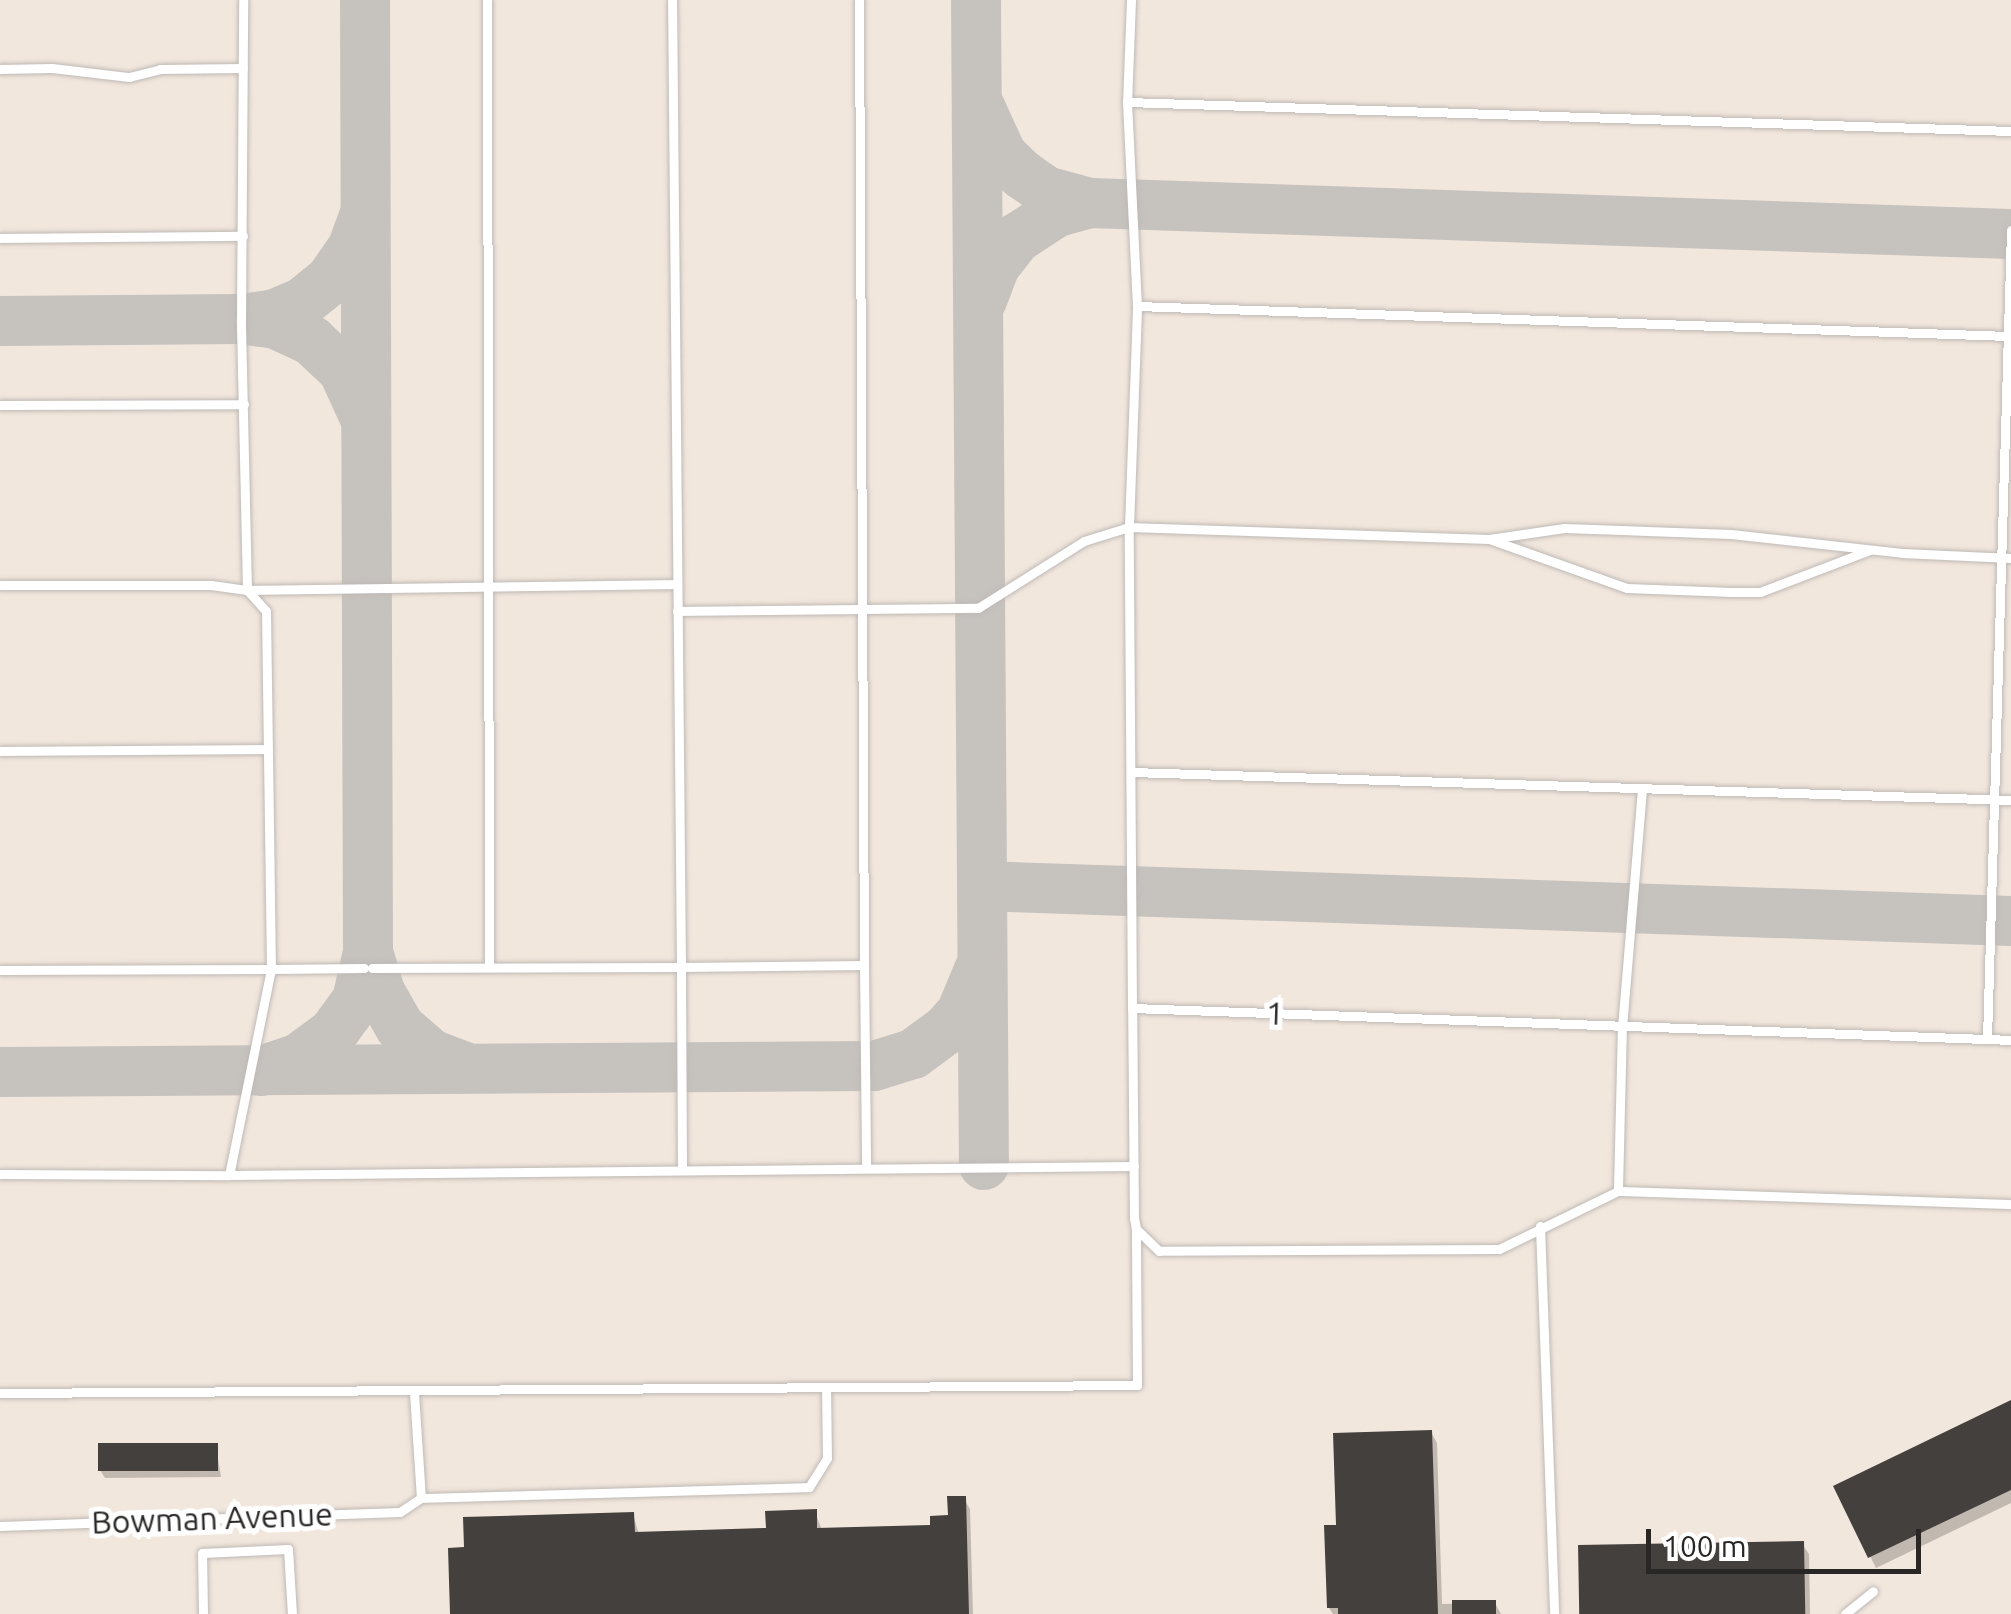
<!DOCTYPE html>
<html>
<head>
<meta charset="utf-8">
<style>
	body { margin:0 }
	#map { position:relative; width:2011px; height:1614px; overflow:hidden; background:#f9f4ef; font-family:Ubuntu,sans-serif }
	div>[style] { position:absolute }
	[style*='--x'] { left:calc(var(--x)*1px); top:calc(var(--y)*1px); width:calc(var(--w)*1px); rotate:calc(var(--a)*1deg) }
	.built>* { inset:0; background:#f2e7dd; transform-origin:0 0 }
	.shadow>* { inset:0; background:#0003 }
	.taxiway>* { height:50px; margin:-25px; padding:0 25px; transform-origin:25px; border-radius:25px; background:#c6c2be }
	.building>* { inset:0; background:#44403d; transform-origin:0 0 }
	.roads { filter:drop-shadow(0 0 2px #beb9b5) drop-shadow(0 0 2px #beb9b5) }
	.service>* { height:9px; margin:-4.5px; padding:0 4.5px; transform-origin:4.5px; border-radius:4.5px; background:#fff }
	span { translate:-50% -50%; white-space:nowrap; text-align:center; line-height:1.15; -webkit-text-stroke:10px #fff; paint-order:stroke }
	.street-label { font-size:32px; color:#292726 }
	.scale { position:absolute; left:1646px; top:1529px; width:275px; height:45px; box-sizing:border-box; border:5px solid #292726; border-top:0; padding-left:12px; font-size:30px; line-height:35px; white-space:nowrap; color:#292726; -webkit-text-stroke:8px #fff; paint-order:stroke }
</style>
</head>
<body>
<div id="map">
	<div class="built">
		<div style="left:0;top:0;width:2011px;height:1614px"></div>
	</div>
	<div class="shadow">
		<div style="clip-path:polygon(2011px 1403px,2011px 1503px,1876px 1568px,1836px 1487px)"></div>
		<div style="clip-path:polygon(1431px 1432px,1437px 1443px,1442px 1604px,1495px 1603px,1501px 1614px,1333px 1614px,1329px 1608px,1338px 1527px)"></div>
		<div style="clip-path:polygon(216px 1446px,221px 1477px,105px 1478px,100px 1470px)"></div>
		<div style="clip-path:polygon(964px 1499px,970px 1509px,973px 1614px,452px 1614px,633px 1515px,639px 1534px,768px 1530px,815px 1512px,822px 1530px,933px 1527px,950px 1517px)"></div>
		<div style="clip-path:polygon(1802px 1544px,1809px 1554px,1810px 1614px,1582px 1614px)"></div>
	</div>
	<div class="taxiway">
		<div style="--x:976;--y:0;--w:1165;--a:89.61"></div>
		<div style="--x:980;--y:107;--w:53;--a:65.4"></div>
		<div style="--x:1002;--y:155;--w:29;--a:44"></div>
		<div style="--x:1023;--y:175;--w:28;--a:35"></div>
		<div style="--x:1046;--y:191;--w:46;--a:15.3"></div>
		<div style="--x:1090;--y:203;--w:922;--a:1.93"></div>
		<div style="--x:982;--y:300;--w:36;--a:-69"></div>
		<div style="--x:995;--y:266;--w:36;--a:-52"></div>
		<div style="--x:1017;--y:238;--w:48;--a:-33"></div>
		<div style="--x:1057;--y:212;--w:34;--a:-15"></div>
		<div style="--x:245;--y:320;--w:31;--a:7"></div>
		<div style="--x:276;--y:324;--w:40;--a:25"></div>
		<div style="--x:312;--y:341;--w:42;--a:43.1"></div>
		<div style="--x:343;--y:370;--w:51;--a:65.5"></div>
		<div style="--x:0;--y:321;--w:241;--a:-0.5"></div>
		<div style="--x:241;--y:319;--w:34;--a:-8"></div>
		<div style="--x:275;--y:314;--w:30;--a:-23"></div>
		<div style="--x:303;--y:302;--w:35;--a:-39"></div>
		<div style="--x:330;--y:280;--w:38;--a:-55"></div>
		<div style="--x:352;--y:249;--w:33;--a:-70"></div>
		<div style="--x:982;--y:886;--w:1030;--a:1.95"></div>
		<div style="--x:368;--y:952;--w:42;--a:73.3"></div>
		<div style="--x:380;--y:992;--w:40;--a:60.3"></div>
		<div style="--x:400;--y:1027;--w:41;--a:41.1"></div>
		<div style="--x:431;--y:1054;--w:36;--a:21"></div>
		<div style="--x:261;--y:1071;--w:40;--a:-18.9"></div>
		<div style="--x:299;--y:1058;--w:42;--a:-36.3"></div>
		<div style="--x:333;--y:1033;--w:41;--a:-54"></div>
		<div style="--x:357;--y:1000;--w:49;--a:-77.1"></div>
		<div style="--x:368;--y:952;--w:952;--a:-90.18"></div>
		<div style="--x:0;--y:1072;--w:874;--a:-0.39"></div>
		<div style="--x:874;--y:1066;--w:41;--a:-17.1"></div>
		<div style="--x:913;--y:1054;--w:42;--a:-36.3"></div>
		<div style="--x:947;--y:1029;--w:21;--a:-49"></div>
		<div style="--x:961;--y:1013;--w:47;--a:-67.3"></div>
	</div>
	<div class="building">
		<div style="clip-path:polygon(2011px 1400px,2011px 1490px,1868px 1558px,1833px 1486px)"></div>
		<div style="clip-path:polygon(1432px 1430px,1438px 1614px,1338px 1614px,1338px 1608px,1327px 1608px,1324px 1525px,1336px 1525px,1333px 1433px)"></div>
		<div style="left:98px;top:1443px;width:120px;height:28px"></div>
		<div style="clip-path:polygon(947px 1496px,966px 1496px,969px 1614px,450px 1614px,448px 1548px,464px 1547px,463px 1517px,634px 1512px,635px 1532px,766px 1528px,765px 1511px,817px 1509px,817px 1528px,930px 1525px,930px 1516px,948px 1515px)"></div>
		<div style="left:1804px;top:1541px;width:73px;height:226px;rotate:89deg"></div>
		<div style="left:1496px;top:1600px;width:14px;height:44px;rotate:90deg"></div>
	</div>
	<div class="roads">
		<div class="service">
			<div style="--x:487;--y:0;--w:966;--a:89.88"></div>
			<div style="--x:1131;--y:0;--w:102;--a:92.2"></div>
			<div style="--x:1127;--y:102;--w:204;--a:87.2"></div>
			<div style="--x:0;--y:69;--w:52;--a:-1.1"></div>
			<div style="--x:52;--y:68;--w:78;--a:6.7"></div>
			<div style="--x:129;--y:77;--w:32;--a:-14"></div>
			<div style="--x:160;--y:69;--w:83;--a:-0.7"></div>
			<div style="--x:1127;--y:102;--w:884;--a:1.88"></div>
			<div style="--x:0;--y:238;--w:243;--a:-0.5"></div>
			<div style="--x:0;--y:405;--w:244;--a:-0.2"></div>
			<div style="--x:1492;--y:540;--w:143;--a:19.6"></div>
			<div style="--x:1627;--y:588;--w:104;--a:2.2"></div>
			<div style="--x:1731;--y:592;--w:29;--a:0"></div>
			<div style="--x:1760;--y:592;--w:118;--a:-20.9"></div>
			<div style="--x:0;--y:585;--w:211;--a:0"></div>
			<div style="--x:211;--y:585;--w:36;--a:8"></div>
			<div style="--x:247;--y:590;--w:271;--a:-91.3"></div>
			<div style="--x:241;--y:319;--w:319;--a:-89.6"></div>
			<div style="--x:247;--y:590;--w:429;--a:-0.8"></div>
			<div style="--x:677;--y:611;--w:301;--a:-0.6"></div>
			<div style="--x:978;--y:608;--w:125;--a:-32.3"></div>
			<div style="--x:1084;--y:541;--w:47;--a:-17.3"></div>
			<div style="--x:1129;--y:527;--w:360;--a:1.9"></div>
			<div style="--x:1489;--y:539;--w:76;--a:-8.3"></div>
			<div style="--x:1564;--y:528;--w:167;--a:2.1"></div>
			<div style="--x:1731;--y:534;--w:172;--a:6.3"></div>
			<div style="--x:1902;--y:553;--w:109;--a:2.6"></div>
			<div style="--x:0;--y:751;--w:267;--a:-0.4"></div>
			<div style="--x:1132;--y:772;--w:879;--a:1.82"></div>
			<div style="--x:1642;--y:789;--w:237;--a:94.8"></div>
			<div style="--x:1622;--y:1025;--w:166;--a:91.4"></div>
			<div style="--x:1618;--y:1191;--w:393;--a:1.9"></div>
			<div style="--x:864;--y:965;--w:203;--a:89.4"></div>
			<div style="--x:364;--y:968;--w:93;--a:179.4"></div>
			<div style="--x:271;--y:969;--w:210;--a:101.5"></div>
			<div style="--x:229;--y:1175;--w:905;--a:-0.57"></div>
			<div style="--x:372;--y:968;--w:309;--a:-0.2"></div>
			<div style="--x:681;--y:967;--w:967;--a:-90.53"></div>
			<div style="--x:0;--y:970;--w:271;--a:-0.2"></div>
			<div style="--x:271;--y:969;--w:358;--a:-90.8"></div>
			<div style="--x:266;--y:611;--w:28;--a:-132"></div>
			<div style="--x:1132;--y:1008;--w:481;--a:-90.4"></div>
			<div style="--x:1129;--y:527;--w:221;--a:-87.9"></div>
			<div style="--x:1137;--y:306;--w:875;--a:1.97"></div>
			<div style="--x:1987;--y:1039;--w:809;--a:-88.3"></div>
			<div style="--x:682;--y:1170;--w:203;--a:-90.3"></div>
			<div style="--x:681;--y:967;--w:183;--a:-0.6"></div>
			<div style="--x:864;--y:965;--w:965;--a:-90.3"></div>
			<div style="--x:0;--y:1174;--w:229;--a:0.3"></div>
			<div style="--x:1618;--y:1191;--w:132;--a:154"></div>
			<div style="--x:1499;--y:1249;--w:340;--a:179.7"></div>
			<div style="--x:1159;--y:1251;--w:32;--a:-136"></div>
			<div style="--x:1136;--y:1229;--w:11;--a:-100"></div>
			<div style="--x:1134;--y:1218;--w:210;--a:-90.5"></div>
			<div style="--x:1132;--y:1008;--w:880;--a:2.08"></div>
			<div style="--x:1540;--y:1226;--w:388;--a:87.9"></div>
			<div style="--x:0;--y:1393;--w:1137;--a:-0.4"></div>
			<div style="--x:1137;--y:1385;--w:156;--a:-90.4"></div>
			<div style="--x:414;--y:1393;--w:105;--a:86.2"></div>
			<div style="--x:421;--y:1498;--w:388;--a:-1.6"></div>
			<div style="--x:809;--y:1487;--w:34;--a:-58"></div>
			<div style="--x:827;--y:1458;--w:69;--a:-90.8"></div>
			<div style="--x:0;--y:1526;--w:400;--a:-2"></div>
			<div style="--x:400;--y:1512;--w:25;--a:-34"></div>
			<div style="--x:203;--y:1614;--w:61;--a:-90.9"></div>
			<div style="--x:202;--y:1553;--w:86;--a:-2.7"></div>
			<div style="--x:288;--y:1549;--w:65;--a:86.5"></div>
			<div style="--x:1845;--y:1614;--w:36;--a:-39"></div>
		</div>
	</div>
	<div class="street-label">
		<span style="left:1275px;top:1013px;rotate:2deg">1</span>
		<span style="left:212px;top:1518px;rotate:-2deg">Bowman Avenue</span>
	</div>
	<div class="scale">100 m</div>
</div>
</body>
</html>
